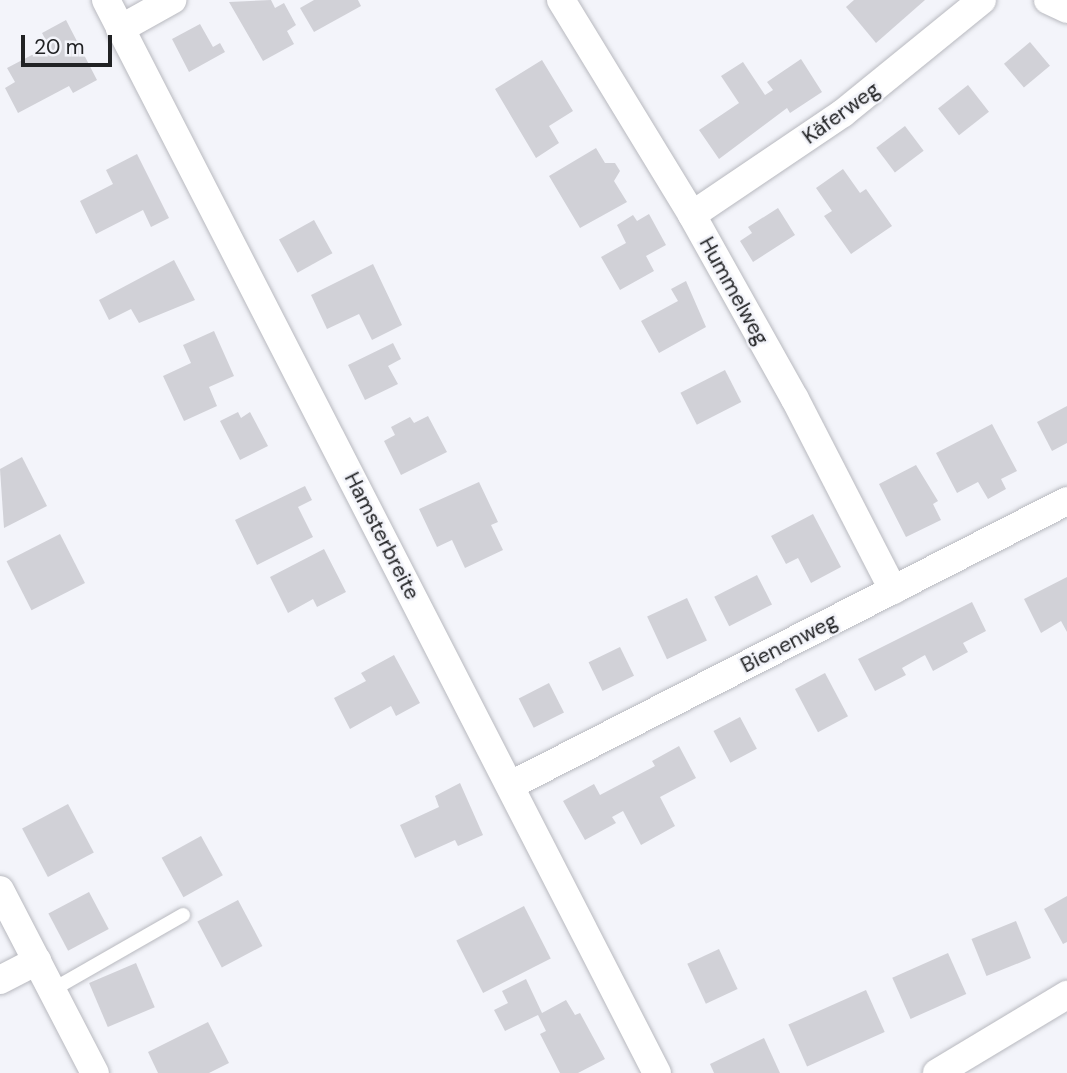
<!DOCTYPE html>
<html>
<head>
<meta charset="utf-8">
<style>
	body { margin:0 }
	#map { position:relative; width:1067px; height:1073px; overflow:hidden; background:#f3f4fa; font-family:"DM Sans",sans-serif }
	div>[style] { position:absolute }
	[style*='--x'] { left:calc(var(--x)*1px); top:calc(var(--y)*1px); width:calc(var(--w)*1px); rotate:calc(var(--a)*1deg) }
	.building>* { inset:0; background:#d1d1d7; transform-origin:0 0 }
	.roads { filter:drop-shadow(0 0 2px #b8b9bf) drop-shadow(0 0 2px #b8b9bf) }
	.service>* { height:14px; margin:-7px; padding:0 7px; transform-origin:7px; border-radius:7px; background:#fff }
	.minor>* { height:28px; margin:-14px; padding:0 14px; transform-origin:14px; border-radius:14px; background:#fff }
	span { translate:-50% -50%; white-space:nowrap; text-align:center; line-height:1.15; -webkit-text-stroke:5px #f3f4fa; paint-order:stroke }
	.street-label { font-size:21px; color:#212224 }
	.scale { position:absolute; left:21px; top:35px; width:91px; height:32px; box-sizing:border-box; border:4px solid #212224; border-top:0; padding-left:9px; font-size:21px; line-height:24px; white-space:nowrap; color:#212224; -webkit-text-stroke:5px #f3f4fa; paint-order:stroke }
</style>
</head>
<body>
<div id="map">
	<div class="building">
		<div style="clip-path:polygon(271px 0,275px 8px,284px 3px,296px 25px,287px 31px,294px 44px,263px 61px,229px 2px)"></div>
		<div style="clip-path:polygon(314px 0,358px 0,361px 6px,314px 32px,300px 8px)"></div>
		<div style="clip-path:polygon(854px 0,925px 0,876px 43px,846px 7px)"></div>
		<div style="clip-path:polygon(66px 20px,97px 80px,73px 93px,69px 86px,18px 113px,5px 88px,15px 82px,7px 68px,49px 46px,42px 33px)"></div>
		<div style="clip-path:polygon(200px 24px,213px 47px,220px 43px,225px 52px,189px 72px,172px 39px)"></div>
		<div style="left:1030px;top:42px;width:31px;height:34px;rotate:50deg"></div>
		<div style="clip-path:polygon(801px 59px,822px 92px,790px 113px,787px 108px,719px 159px,699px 130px,739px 103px,721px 76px,743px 62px,765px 95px,773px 90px,767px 82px)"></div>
		<div style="clip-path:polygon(542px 60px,573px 111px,549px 126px,559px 143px,536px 158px,495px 89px)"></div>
		<div style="left:968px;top:85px;width:34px;height:38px;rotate:52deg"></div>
		<div style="left:905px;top:126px;width:31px;height:36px;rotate:53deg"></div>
		<div style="clip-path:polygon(596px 148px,605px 163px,615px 163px,620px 171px,614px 181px,627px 202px,580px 228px,549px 176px)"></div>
		<div style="clip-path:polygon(137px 154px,169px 218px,151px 227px,143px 210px,96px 234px,80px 201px,113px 184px,106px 170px)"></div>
		<div style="clip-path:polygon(843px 169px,860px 193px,866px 189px,892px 226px,851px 254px,824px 216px,832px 211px,816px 188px)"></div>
		<div style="clip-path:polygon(778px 208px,795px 235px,753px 262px,740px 241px,752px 233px,748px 227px)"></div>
		<div style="clip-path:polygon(649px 214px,666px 245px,646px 256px,654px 271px,620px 290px,601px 257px,626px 243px,617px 225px,633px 215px,637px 221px)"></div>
		<div style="left:314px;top:220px;width:38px;height:40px;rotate:61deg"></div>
		<div style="clip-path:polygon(174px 260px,195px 300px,139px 323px,131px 309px,109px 320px,99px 300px)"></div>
		<div style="clip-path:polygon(373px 264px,402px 325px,372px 340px,359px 314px,327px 329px,311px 295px)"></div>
		<div style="clip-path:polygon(686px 281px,706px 327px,659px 353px,641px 321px,678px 301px,671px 289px)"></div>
		<div style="clip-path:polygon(214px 331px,234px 376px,209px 387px,217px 406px,184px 421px,163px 376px,191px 363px,183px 345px)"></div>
		<div style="clip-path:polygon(393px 343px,401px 359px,388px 366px,398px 384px,365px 400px,348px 365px)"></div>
		<div style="left:725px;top:370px;width:36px;height:50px;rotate:63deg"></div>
		<div style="clip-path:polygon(1067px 406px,1067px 443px,1052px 451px,1037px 422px)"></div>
		<div style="clip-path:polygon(238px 412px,241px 418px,250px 412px,268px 446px,240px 460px,220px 421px)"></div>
		<div style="clip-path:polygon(428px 416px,447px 452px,401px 475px,384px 441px,395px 435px,391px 427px,410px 417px,414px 423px)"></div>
		<div style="clip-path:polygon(992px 424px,1017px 471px,1001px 479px,1006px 489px,988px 499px,978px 482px,957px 493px,936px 453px)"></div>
		<div style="clip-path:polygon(22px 457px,47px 506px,4px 528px,0 469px)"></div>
		<div style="clip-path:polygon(916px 465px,938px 501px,933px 504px,941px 520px,906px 537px,879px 484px)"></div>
		<div style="clip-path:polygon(479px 482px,498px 522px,491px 525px,503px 550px,465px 568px,452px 540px,437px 547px,419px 509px)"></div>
		<div style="clip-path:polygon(305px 486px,312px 500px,298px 507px,313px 537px,257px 565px,235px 520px)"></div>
		<div style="clip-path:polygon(813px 514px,841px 567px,811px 583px,798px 558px,786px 564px,771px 536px)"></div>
		<div style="left:60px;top:534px;width:55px;height:60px;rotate:63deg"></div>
		<div style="clip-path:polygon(324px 549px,346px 592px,317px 607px,313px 599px,288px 613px,270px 577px)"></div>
		<div style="left:757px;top:575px;width:33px;height:48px;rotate:63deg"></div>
		<div style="clip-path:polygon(1067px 577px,1067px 632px,1061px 621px,1041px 633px,1024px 599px)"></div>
		<div style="left:687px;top:598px;width:47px;height:44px;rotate:65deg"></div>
		<div style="clip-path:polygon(972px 602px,986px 631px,963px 643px,968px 652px,933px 671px,925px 655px,902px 668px,906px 675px,875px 691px,858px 659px)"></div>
		<div style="left:620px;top:647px;width:32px;height:35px;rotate:64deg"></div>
		<div style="clip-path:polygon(394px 655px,420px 703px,396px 716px,391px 706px,350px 729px,334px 698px,366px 681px,361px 673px)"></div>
		<div style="left:825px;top:673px;width:49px;height:34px;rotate:62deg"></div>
		<div style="left:549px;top:683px;width:33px;height:34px;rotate:63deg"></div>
		<div style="left:740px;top:717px;width:36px;height:30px;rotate:62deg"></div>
		<div style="clip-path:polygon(679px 746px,696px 778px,660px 797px,675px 826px,641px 845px,623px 811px,612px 817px,616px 823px,585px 840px,563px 801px,594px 784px,600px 795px,655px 766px,652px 761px)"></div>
		<div style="clip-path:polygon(460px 783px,483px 835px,458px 846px,455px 840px,415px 858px,400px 825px,439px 807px,435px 796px)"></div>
		<div style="left:68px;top:804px;width:55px;height:52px;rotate:62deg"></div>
		<div style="left:201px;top:836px;width:45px;height:45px;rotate:61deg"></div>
		<div style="left:89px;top:892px;width:42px;height:46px;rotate:62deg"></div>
		<div style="clip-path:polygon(1067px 896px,1067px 942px,1063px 944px,1044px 909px)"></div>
		<div style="left:238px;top:900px;width:52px;height:46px;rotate:62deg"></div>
		<div style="left:524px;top:906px;width:59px;height:76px;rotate:63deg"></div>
		<div style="left:1016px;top:921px;width:40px;height:48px;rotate:68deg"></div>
		<div style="left:719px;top:949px;width:44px;height:35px;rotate:65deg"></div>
		<div style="left:948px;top:953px;width:45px;height:61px;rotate:66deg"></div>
		<div style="left:136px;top:963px;width:48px;height:51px;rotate:67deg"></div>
		<div style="clip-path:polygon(526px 979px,542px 1013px,566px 1000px,575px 1015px,580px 1013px,605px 1059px,578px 1073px,560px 1073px,540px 1034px,546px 1031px,538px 1015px,505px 1031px,494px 1010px,508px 1003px,502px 991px)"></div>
		<div style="left:866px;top:990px;width:46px;height:85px;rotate:66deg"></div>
		<div style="clip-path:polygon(208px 1022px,229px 1063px,209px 1073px,158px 1073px,148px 1052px)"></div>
		<div style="clip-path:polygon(764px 1038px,780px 1073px,714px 1073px,710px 1064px)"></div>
	</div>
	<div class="roads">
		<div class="service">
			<div style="--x:52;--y:990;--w:151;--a:-29.8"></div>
		</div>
		<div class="minor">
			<div style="--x:106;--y:0;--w:1206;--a:62.82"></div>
			<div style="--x:561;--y:0;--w:252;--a:58.6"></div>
			<div style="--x:692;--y:215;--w:211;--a:60.8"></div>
			<div style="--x:795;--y:399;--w:215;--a:62.8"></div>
			<div style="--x:1048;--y:0;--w:21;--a:25"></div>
			<div style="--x:120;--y:29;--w:60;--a:-29.1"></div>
			<div style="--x:692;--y:215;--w:182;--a:-34"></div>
			<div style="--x:843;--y:113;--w:179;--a:-39.1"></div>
			<div style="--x:511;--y:785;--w:624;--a:-27.06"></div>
			<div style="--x:0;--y:890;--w:206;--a:62.6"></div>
			<div style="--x:0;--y:980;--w:42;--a:-27.2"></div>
			<div style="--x:937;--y:1073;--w:152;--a:-31"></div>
		</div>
	</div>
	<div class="street-label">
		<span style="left:841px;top:113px;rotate:-36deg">Käferweg</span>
		<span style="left:734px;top:291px;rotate:61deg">Hummelweg</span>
		<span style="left:382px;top:536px;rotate:63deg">Hamsterbreite</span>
		<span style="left:789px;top:643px;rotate:-27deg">Bienenweg</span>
	</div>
	<div class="scale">20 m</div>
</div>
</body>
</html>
